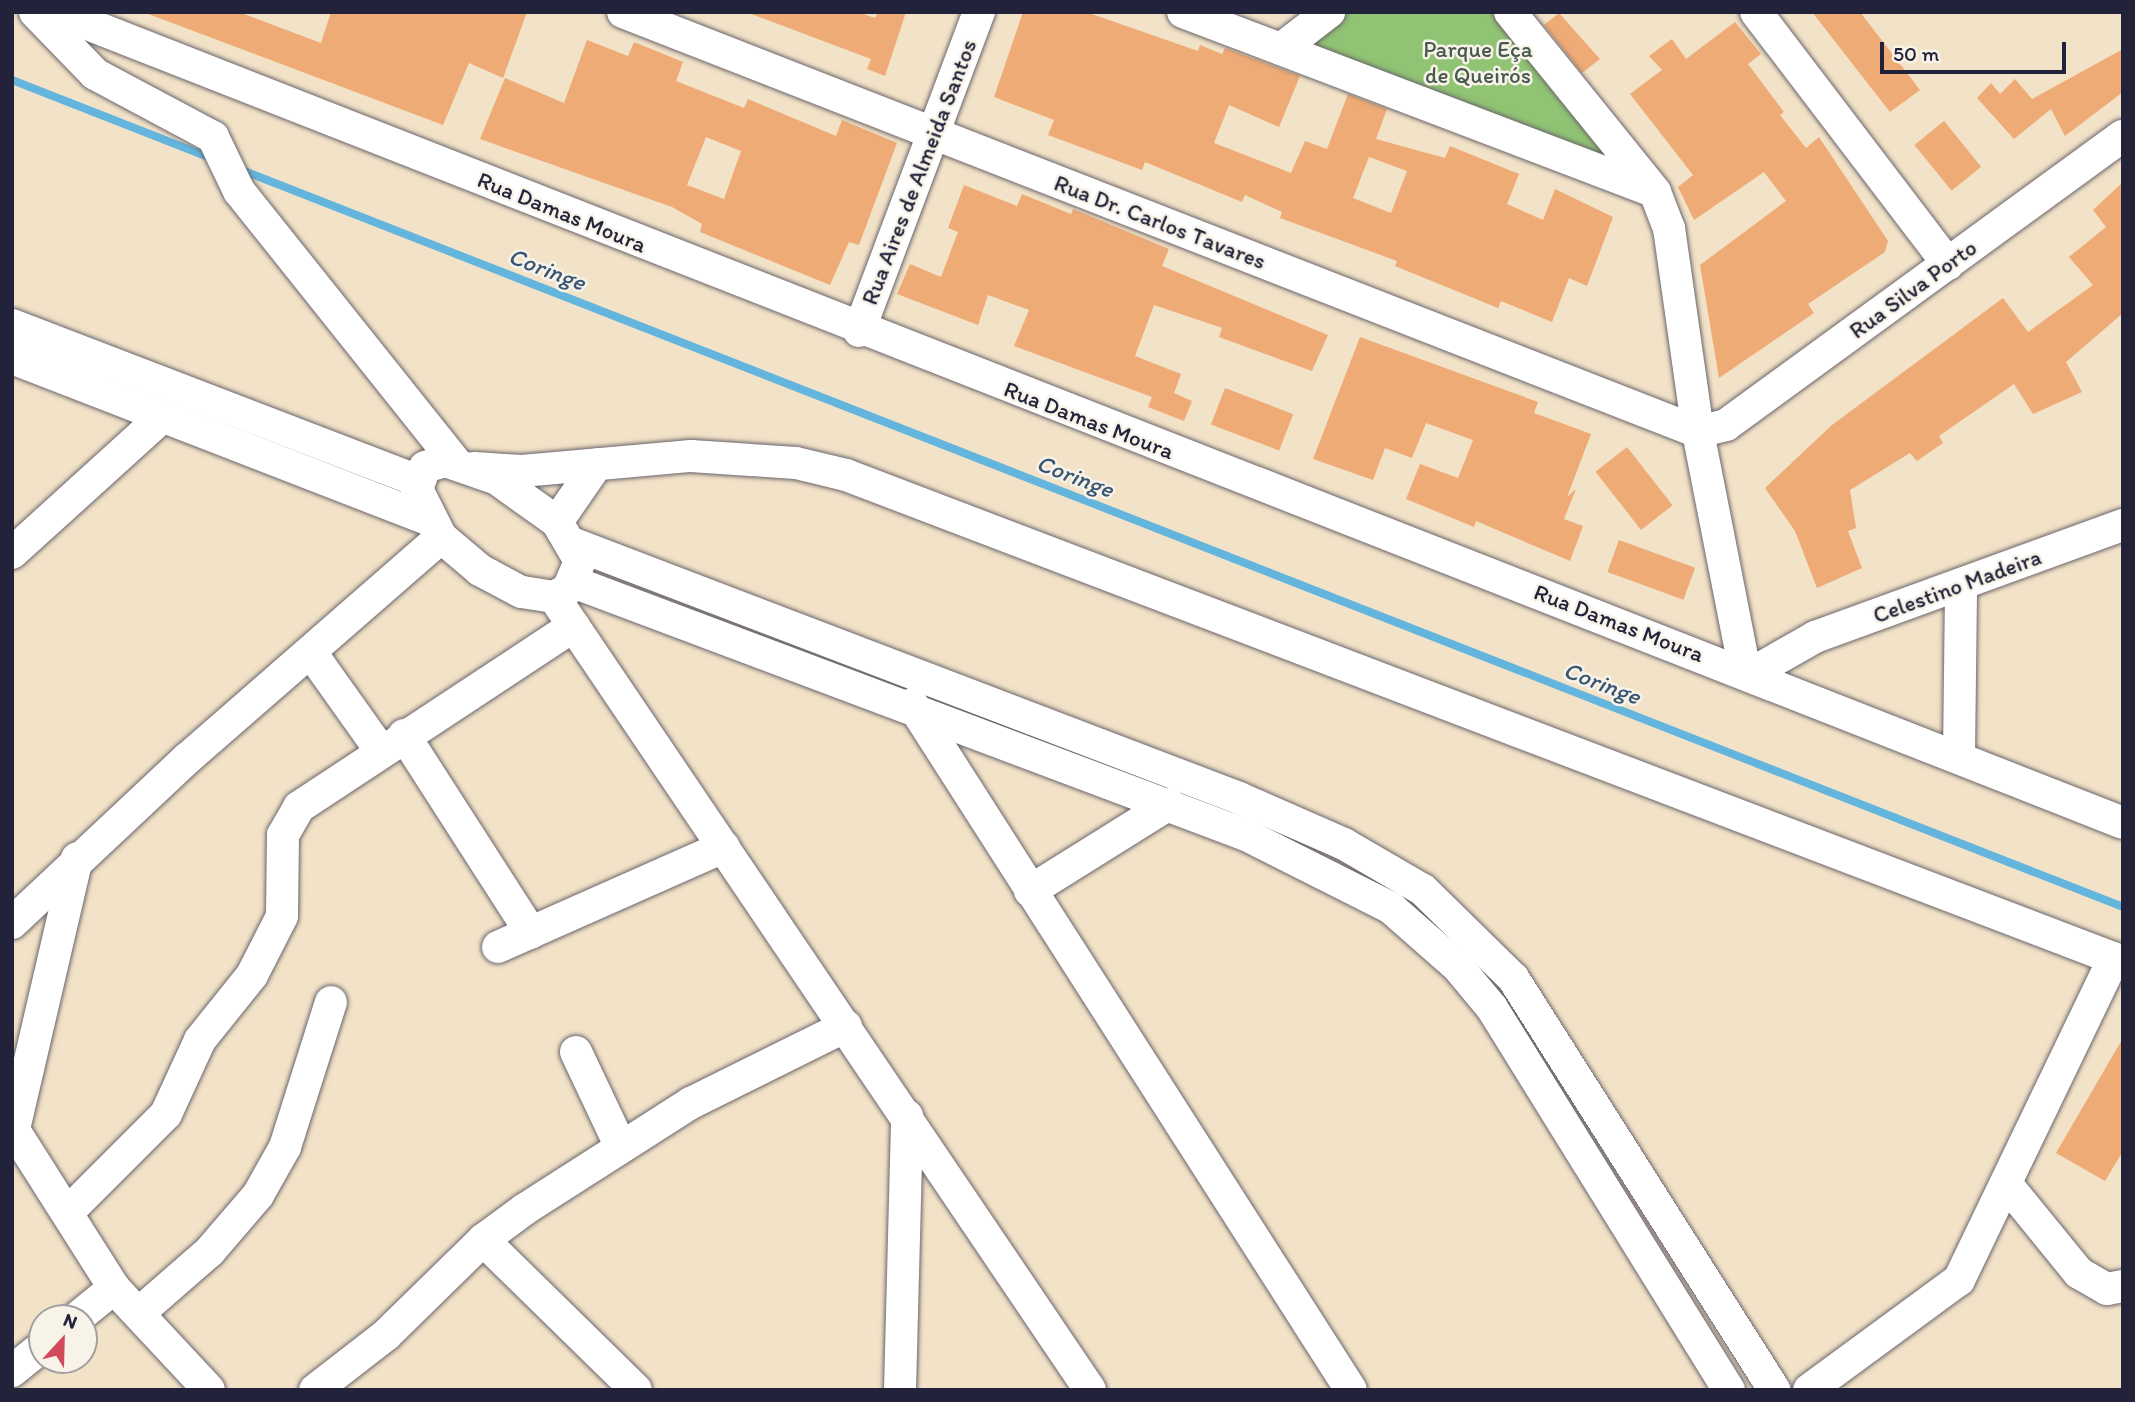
<!DOCTYPE html>
<html>
<head>
<meta charset="utf-8">
<style>
	body { margin:0 }
	#map { position:relative; width:2135px; height:1402px; overflow:hidden; background:#f2e2c7; font-family:Itim,sans-serif }
	div>[style] { position:absolute }
	[style*='--x'] { left:calc(var(--x)*1px); top:calc(var(--y)*1px); width:calc(var(--w)*1px); rotate:calc(var(--a)*1deg) }
	.green>* { inset:0; background:#90c373 }
	.stream>* { height:8px; margin:-4px; padding:0 4px; transform-origin:4px; border-radius:4px; background:#63b5de }
	.building>* { inset:0; background:#eeab76; transform-origin:0 0 }
	.roads { filter:drop-shadow(0 0 2px #6b656c) drop-shadow(0 0 2px #6b656c) }
	.minor>* { height:32px; margin:-16px; padding:0 16px; transform-origin:16px; border-radius:16px; background:#fff }
	span { translate:-50% -50%; white-space:nowrap; text-align:center; line-height:1.15; -webkit-text-stroke:5px #f7f3e8; paint-order:stroke }
	.park-label { font-size:23px; color:#485a4f }
	.street-label { font-size:23px; color:#22223b }
	.water-label { font-size:24px; color:#395574; font-style:italic }
	.frame { position:absolute; inset:0; border:14px solid #22223b; pointer-events:none }
	.north { position:absolute; left:28px; top:1304px; width:70px; height:70px; box-sizing:border-box; background:#f7f3e8; border:2px solid #a29fa3; border-radius:50%; rotate:22deg; font-size:19px; font-weight:700; line-height:28px; text-align:center; color:#22223b }
	.north::after { content:''; display:block; margin:auto; width:24px; height:32px; background:#d1495b; clip-path:polygon(50% 0,100% 100%,50% 72%,0 100%) }
	.scale { position:absolute; left:1880px; top:42px; width:186px; height:32px; box-sizing:border-box; border:4px solid #22223b; border-top:0; padding-left:9px; font-size:21px; line-height:24px; white-space:nowrap; color:#22223b; -webkit-text-stroke:5px #f7f3e8; paint-order:stroke }
</style>
</head>
<body>
<div id="map">
	<div class="green">
		<div style="clip-path:polygon(1346px 12px,1500px 12px,1608px 155px,1600px 161px,1308px 47px,1317px 32px)"></div>
	</div>
	<div class="stream">
		<div style="--x:12;--y:80;--w:217;--a:21.4"></div>
		<div style="--x:239;--y:169;--w:2023;--a:21.39"></div>
	</div>
	<div class="building">
		<div style="clip-path:polygon(143px 12px,239px 12px,321px 43px,331px 12px,527px 12px,503px 78px,469px 63px,443px 125px)"></div>
		<div style="clip-path:polygon(746px 12px,857px 12px,875px 18px,878px 12px,906px 12px,885px 76px,867px 69px,871px 59px)"></div>
		<div style="clip-path:polygon(evenodd,1023px 12px,1086px 12px,1198px 51px,1200px 45px,1222px 54px,1225px 48px,1300px 76px,1279px 127px,1229px 105px,1214px 143px,1291px 173px,1305px 141px,1327px 149px,1348px 94px,1387px 109px,1376px 139px,1445px 158px,1450px 146px,1519px 174px,1507px 204px,1543px 220px,1555px 189px,1613px 217px,1587px 286px,1569px 278px,1552px 322px,1501px 301px,1498px 308px,1395px 266px,1397px 261px,1280px 218px,1282px 212px,1245px 195px,1242px 202px,1145px 162px,1142px 170px,1048px 135px,1054px 120px,994px 97px,1023px 12px,1369px 157px,1407px 171px,1391px 213px,1353px 198px,1369px 157px)"></div>
		<div style="clip-path:polygon(1812px 12px,1860px 12px,1920px 90px,1890px 112px)"></div>
		<div style="clip-path:polygon(1559px 13px,1600px 59px,1582px 73px,1544px 25px)"></div>
		<div style="clip-path:polygon(1735px 22px,1761px 54px,1748px 64px,1784px 112px,1780px 115px,1806px 148px,1819px 137px,1888px 241px,1885px 252px,1808px 304px,1814px 313px,1719px 378px,1700px 265px,1786px 201px,1764px 172px,1694px 220px,1678px 187px,1693px 175px,1630px 94px,1662px 70px,1649px 56px,1672px 39px,1686px 59px)"></div>
		<div style="clip-path:polygon(evenodd,587px 40px,628px 56px,634px 42px,683px 62px,676px 81px,744px 108px,748px 99px,836px 136px,842px 120px,897px 143px,859px 245px,849px 242px,830px 285px,700px 232px,702px 224px,672px 207px,480px 139px,505px 78px,564px 103px,587px 40px,706px 137px,741px 151px,724px 199px,687px 185px,706px 137px)"></div>
		<div style="clip-path:polygon(2123px 49px,2123px 92px,2065px 136px,2051px 109px,2014px 139px,1977px 98px,1991px 83px,2000px 94px,2015px 79px,2032px 99px)"></div>
		<div style="left:1944px;top:121px;width:59px;height:38px;rotate:51deg"></div>
		<div style="clip-path:polygon(2123px 182px,2123px 313px,2066px 362px,2082px 392px,2033px 414px,2014px 384px,1939px 436px,1943px 443px,1917px 461px,1910px 453px,1850px 490px,1856px 528px,1848px 531px,1862px 568px,1817px 588px,1795px 531px,1765px 488px,1832px 425px,2003px 298px,2028px 332px,2093px 285px,2069px 257px,2106px 227px,2093px 210px)"></div>
		<div style="clip-path:polygon(964px 185px,1017px 206px,1022px 194px,1071px 214px,1073px 209px,1169px 249px,1162px 266px,1328px 335px,1312px 371px,1219px 337px,1222px 328px,1154px 305px,1135px 356px,1181px 374px,1174px 393px,1192px 401px,1184px 421px,1148px 407px,1152px 397px,1014px 346px,1029px 310px,988px 295px,978px 325px,897px 294px,910px 264px,941px 277px,958px 232px,948px 228px)"></div>
		<div style="clip-path:polygon(1360px 337px,1538px 402px,1534px 413px,1591px 434px,1567px 497px,1576px 489px,1564px 519px,1583px 526px,1570px 561px,1476px 521px,1474px 527px,1406px 499px,1420px 464px,1458px 478px,1473px 440px,1426px 423px,1412px 458px,1385px 448px,1373px 480px,1313px 459px)"></div>
		<div style="left:1225px;top:388px;width:73px;height:39px;rotate:21deg"></div>
		<div style="left:1627px;top:447px;width:74px;height:40px;rotate:52deg"></div>
		<div style="left:1619px;top:540px;width:81px;height:34px;rotate:20deg"></div>
		<div style="clip-path:polygon(2123px 1038px,2123px 1151px,2105px 1181px,2056px 1153px)"></div>
	</div>
	<div class="roads">
		<div class="minor">
			<div style="--x:35;--y:12;--w:86;--a:45.9"></div>
			<div style="--x:95;--y:74;--w:134;--a:28.1"></div>
			<div style="--x:213;--y:137;--w:60;--a:64.3"></div>
			<div style="--x:239;--y:191;--w:347;--a:51.4"></div>
			<div style="--x:57;--y:12;--w:2219;--a:21.43"></div>
			<div style="--x:623;--y:12;--w:1154;--a:21.34"></div>
			<div style="--x:1698;--y:432;--w:29;--a:-14"></div>
			<div style="--x:1726;--y:425;--w:491;--a:-36.1"></div>
			<div style="--x:1183;--y:12;--w:503;--a:20.85"></div>
			<div style="--x:1510;--y:12;--w:231;--a:51.1"></div>
			<div style="--x:1655;--y:192;--w:39;--a:69"></div>
			<div style="--x:1669;--y:228;--w:206;--a:81.9"></div>
			<div style="--x:1698;--y:432;--w:244;--a:78.9"></div>
			<div style="--x:1756;--y:12;--w:317;--a:52.7"></div>
			<div style="--x:1281;--y:49;--w:61;--a:-37.6"></div>
			<div style="--x:12;--y:325;--w:435;--a:21"></div>
			<div style="--x:859;--y:331;--w:341;--a:-69.4"></div>
			<div style="--x:12;--y:358;--w:447;--a:21.2"></div>
			<div style="--x:445;--y:461;--w:55;--a:19.1"></div>
			<div style="--x:497;--y:479;--w:74;--a:35.6"></div>
			<div style="--x:557;--y:522;--w:45;--a:59.5"></div>
			<div style="--x:580;--y:561;--w:30;--a:113"></div>
			<div style="--x:568;--y:589;--w:16;--a:150"></div>
			<div style="--x:554;--y:597;--w:33;--a:-171"></div>
			<div style="--x:521;--y:592;--w:47;--a:-151.8"></div>
			<div style="--x:480;--y:570;--w:51;--a:-139.8"></div>
			<div style="--x:441;--y:537;--w:54;--a:-116.6"></div>
			<div style="--x:417;--y:489;--w:23;--a:-70"></div>
			<div style="--x:425;--y:467;--w:21;--a:-17"></div>
			<div style="--x:474;--y:468;--w:48;--a:3.6"></div>
			<div style="--x:522;--y:471;--w:170;--a:-5.1"></div>
			<div style="--x:691;--y:456;--w:105;--a:3.8"></div>
			<div style="--x:796;--y:463;--w:51;--a:13.5"></div>
			<div style="--x:846;--y:475;--w:1367;--a:20.87"></div>
			<div style="--x:557;--y:522;--w:70;--a:-55.4"></div>
			<div style="--x:574;--y:544;--w:712;--a:20.9"></div>
			<div style="--x:1239;--y:798;--w:115;--a:23.7"></div>
			<div style="--x:1344;--y:844;--w:91;--a:30.2"></div>
			<div style="--x:1423;--y:890;--w:126;--a:44.4"></div>
			<div style="--x:1513;--y:978;--w:488;--a:57.6"></div>
			<div style="--x:12;--y:553;--w:204;--a:-42.2"></div>
			<div style="--x:573;--y:582;--w:719;--a:20.6"></div>
			<div style="--x:1246;--y:835;--w:162;--a:26.7"></div>
			<div style="--x:1391;--y:908;--w:89;--a:41.4"></div>
			<div style="--x:1458;--y:967;--w:53;--a:50.3"></div>
			<div style="--x:1492;--y:1008;--w:450;--a:58.2"></div>
			<div style="--x:554;--y:597;--w:957;--a:55.94"></div>
			<div style="--x:312;--y:654;--w:119;--a:54.6"></div>
			<div style="--x:1752;--y:673;--w:73;--a:-29.7"></div>
			<div style="--x:1815;--y:637;--w:328;--a:-20"></div>
			<div style="--x:912;--y:704;--w:814;--a:57.38"></div>
			<div style="--x:404;--y:735;--w:235;--a:57.3"></div>
			<div style="--x:1959;--y:755;--w:169;--a:-89.3"></div>
			<div style="--x:1030;--y:891;--w:164;--a:-32"></div>
			<div style="--x:12;--y:923;--w:241;--a:-43.2"></div>
			<div style="--x:188;--y:758;--w:336;--a:-41.1"></div>
			<div style="--x:498;--y:947;--w:247;--a:-23.9"></div>
			<div style="--x:576;--y:1052;--w:103;--a:64.7"></div>
			<div style="--x:12;--y:1127;--w:191;--a:57.6"></div>
			<div style="--x:114;--y:1288;--w:139;--a:47"></div>
			<div style="--x:14;--y:1129;--w:278;--a:-76.9"></div>
			<div style="--x:2008;--y:1186;--w:112;--a:50.8"></div>
			<div style="--x:2079;--y:1273;--w:32;--a:30"></div>
			<div style="--x:2107;--y:1289;--w:16;--a:-11"></div>
			<div style="--x:69;--y:1211;--w:137;--a:-45"></div>
			<div style="--x:166;--y:1114;--w:81;--a:-65.3"></div>
			<div style="--x:200;--y:1040;--w:83;--a:-51.3"></div>
			<div style="--x:252;--y:975;--w:66;--a:-63"></div>
			<div style="--x:282;--y:916;--w:81;--a:-89.3"></div>
			<div style="--x:283;--y:835;--w:32;--a:-60"></div>
			<div style="--x:299;--y:807;--w:329;--a:-33.4"></div>
			<div style="--x:483;--y:1240;--w:214;--a:44.4"></div>
			<div style="--x:139;--y:1313;--w:94;--a:-41.1"></div>
			<div style="--x:210;--y:1251;--w:74;--a:-49.4"></div>
			<div style="--x:258;--y:1195;--w:55;--a:-60.6"></div>
			<div style="--x:285;--y:1147;--w:152;--a:-72.4"></div>
			<div style="--x:77;--y:1318;--w:48;--a:-39"></div>
			<div style="--x:12;--y:1371;--w:38;--a:-39"></div>
			<div style="--x:315;--y:1390;--w:90;--a:-37.8"></div>
			<div style="--x:386;--y:1335;--w:136;--a:-44.4"></div>
			<div style="--x:483;--y:1240;--w:52;--a:-36.4"></div>
			<div style="--x:525;--y:1209;--w:197;--a:-32.6"></div>
			<div style="--x:691;--y:1103;--w:173;--a:-26.4"></div>
			<div style="--x:900;--y:1390;--w:274;--a:-88.5"></div>
			<div style="--x:1809;--y:1390;--w:186;--a:-36.3"></div>
			<div style="--x:1959;--y:1280;--w:357;--a:-64.3"></div>
		</div>
	</div>
	<div class="park-label">
		<span style="left:1478px;top:62px">Parque Eça<br>de Queirós</span>
	</div>
	<div class="street-label">
		<span style="left:919px;top:172px;rotate:-69deg">Rua Aires de Almeida Santos</span>
		<span style="left:562px;top:212px;rotate:22deg">Rua Damas Moura</span>
		<span style="left:1160px;top:222px;rotate:21deg">Rua Dr. Carlos Tavares</span>
		<span style="left:1913px;top:289px;rotate:-36deg">Rua Silva Porto</span>
		<span style="left:1089px;top:420px;rotate:21deg">Rua Damas Moura</span>
		<span style="left:1957px;top:586px;rotate:-20deg">Celestino Madeira</span>
		<span style="left:1619px;top:623px;rotate:21deg">Rua Damas Moura</span>
	</div>
	<div class="water-label">
		<span style="left:547px;top:269px;rotate:21deg">Coringe</span>
		<span style="left:1075px;top:476px;rotate:21deg">Coringe</span>
		<span style="left:1602px;top:683px;rotate:21deg">Coringe</span>
	</div>
	<div class="frame"></div>
	<div class="north">N</div>
	<div class="scale">50 m</div>
</div>
</body>
</html>
